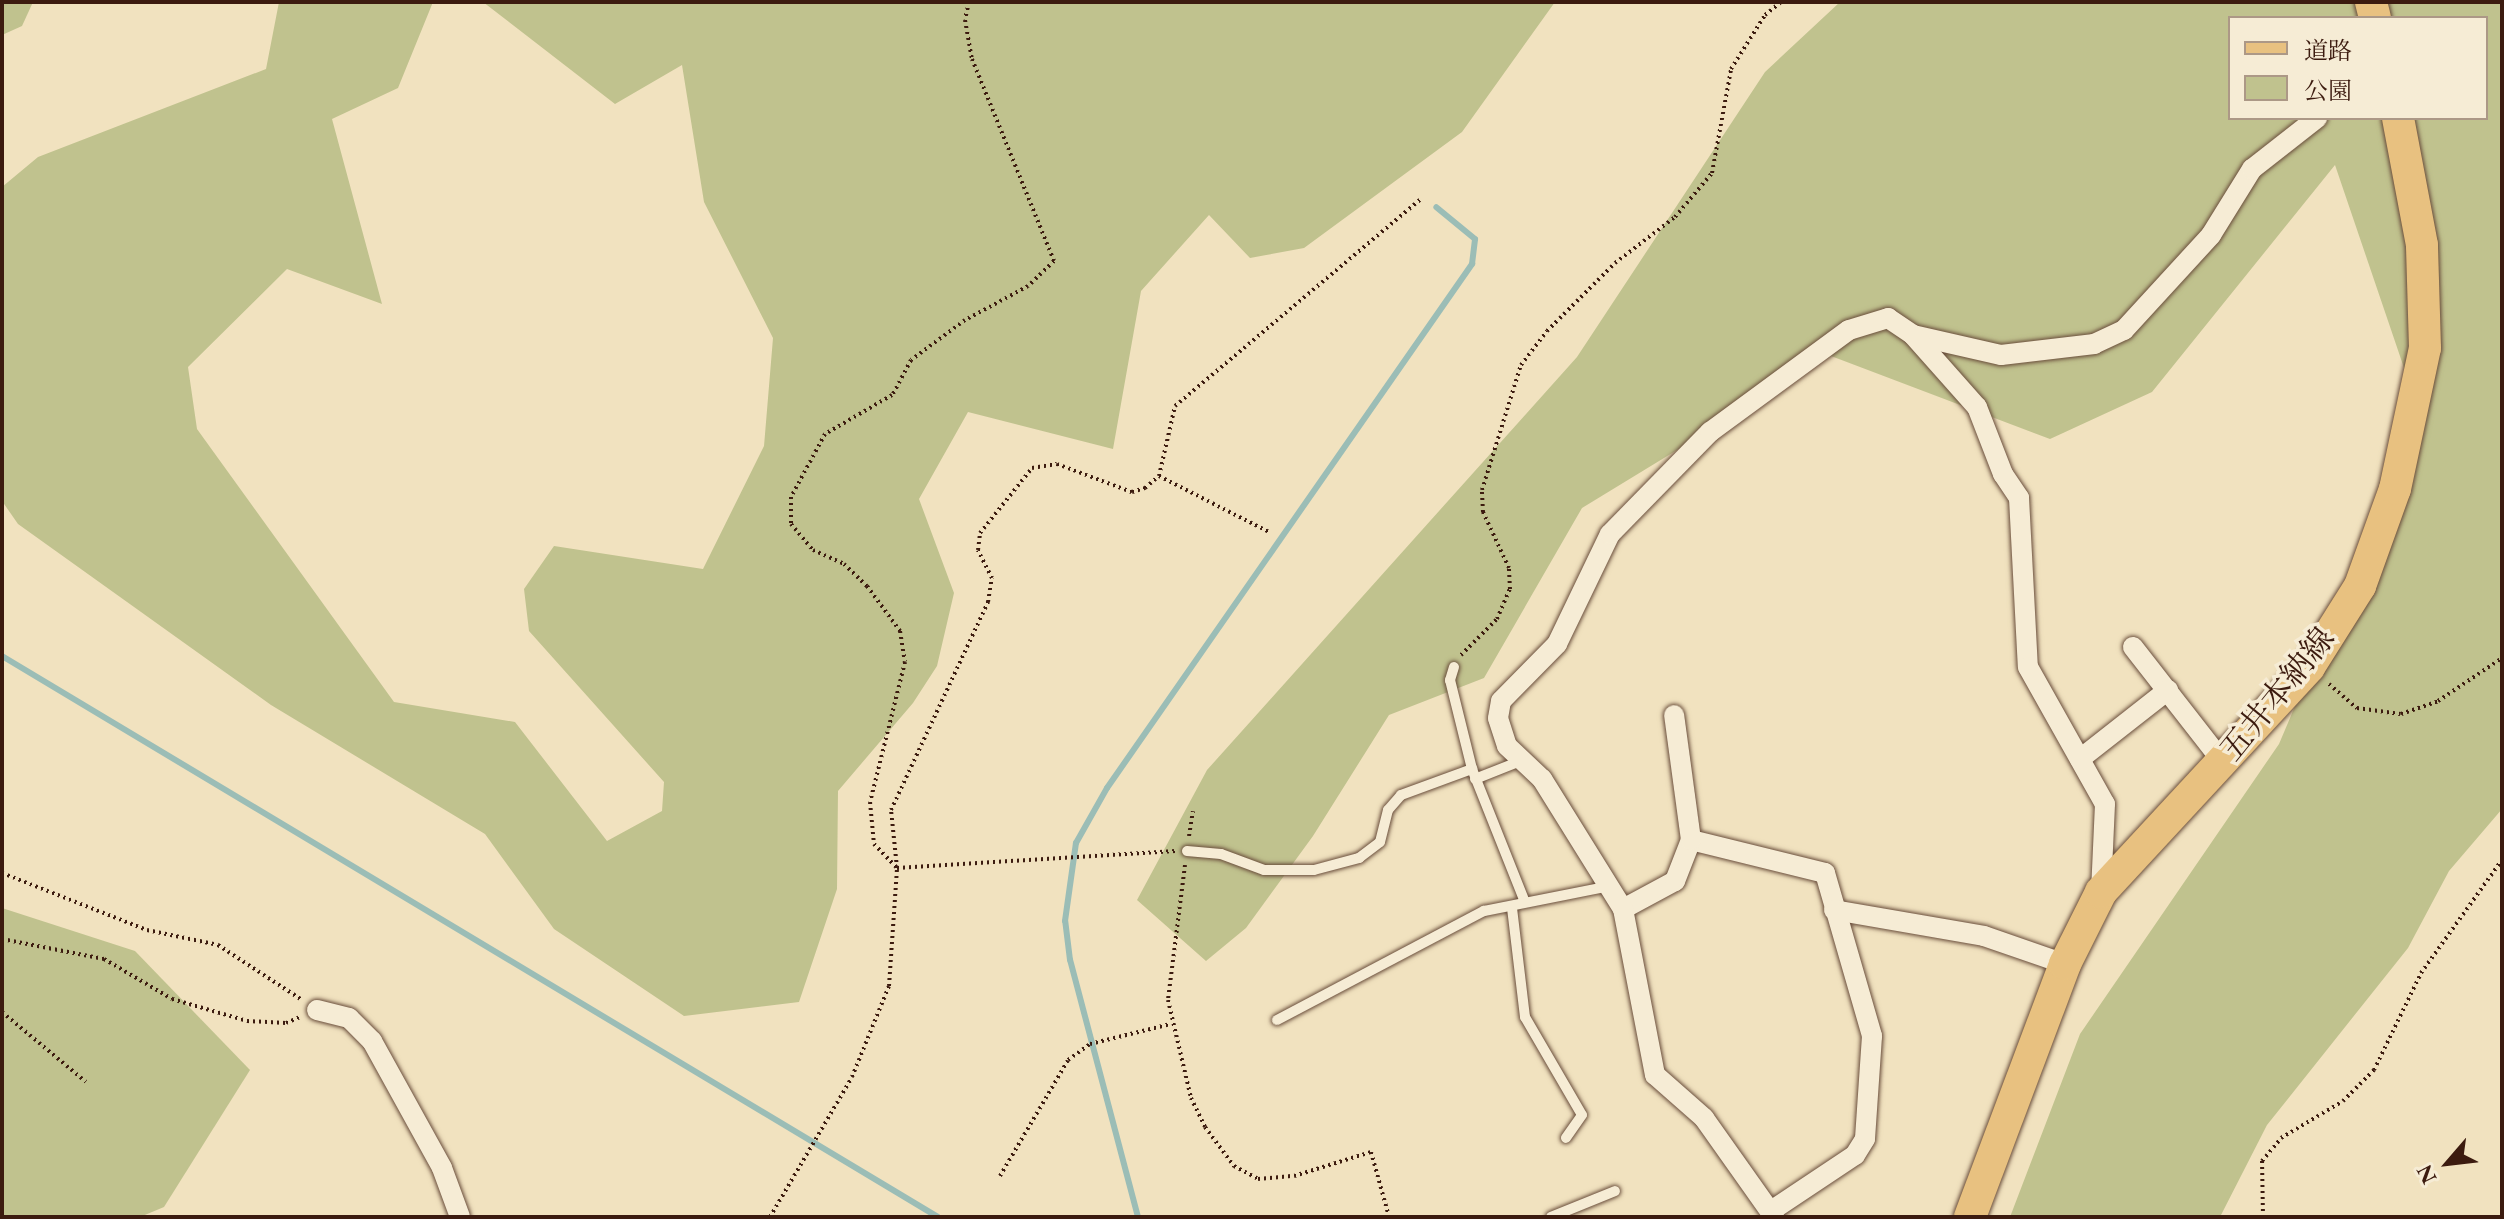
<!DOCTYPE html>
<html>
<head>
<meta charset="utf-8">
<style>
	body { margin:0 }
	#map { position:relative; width:2504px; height:1219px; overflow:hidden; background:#f1e2bf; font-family:"EB Garamond","Noto Serif JP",serif }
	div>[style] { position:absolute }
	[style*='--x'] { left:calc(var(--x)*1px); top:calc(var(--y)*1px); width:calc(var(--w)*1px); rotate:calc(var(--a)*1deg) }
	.green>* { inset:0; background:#c0c28e }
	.stream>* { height:6px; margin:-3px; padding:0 3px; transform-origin:3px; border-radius:3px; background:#9bbdb6 }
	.path>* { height:4px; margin-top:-2px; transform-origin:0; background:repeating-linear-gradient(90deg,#3c1b0f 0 2px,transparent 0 6px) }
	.roads { filter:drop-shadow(0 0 2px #694d3b) drop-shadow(0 0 2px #694d3b) }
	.service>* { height:10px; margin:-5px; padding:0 5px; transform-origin:5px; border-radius:5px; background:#f6ecd5 }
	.minor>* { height:20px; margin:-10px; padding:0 10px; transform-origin:10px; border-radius:10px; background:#f6ecd5 }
	.primary>* { height:32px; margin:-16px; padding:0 16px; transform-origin:16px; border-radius:16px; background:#e8c180 }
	span { translate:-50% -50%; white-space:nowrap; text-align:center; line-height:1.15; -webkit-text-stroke:7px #f6ecd5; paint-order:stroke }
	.street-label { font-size:32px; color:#3c1b0f }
	.frame { position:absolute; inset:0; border:4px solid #3c1b0f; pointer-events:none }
	.legend { position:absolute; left:2228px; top:16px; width:260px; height:104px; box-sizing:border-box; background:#f6ecd5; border:2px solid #ac9886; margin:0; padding:10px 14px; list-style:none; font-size:24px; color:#3c1b0f }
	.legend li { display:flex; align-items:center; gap:16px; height:40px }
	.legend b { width:40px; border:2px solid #ac9886 }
	.north { position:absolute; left:2408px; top:1123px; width:80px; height:80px; -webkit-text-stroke:6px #f6ecd5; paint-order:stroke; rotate:242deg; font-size:22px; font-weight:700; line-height:32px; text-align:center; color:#3c1b0f }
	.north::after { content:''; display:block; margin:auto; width:28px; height:36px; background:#3c1b0f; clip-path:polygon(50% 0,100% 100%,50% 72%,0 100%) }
</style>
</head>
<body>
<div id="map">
	<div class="green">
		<div style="clip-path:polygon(2px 2px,33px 2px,22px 26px,2px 35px)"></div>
		<div style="clip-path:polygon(279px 2px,433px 2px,398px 88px,332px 119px,382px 304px,287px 269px,188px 367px,197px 429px,394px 702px,515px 722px,607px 841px,662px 811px,664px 782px,529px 631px,524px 589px,554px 546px,703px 569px,764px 446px,773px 338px,704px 202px,682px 65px,615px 104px,483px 2px,1555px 2px,1462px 132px,1304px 248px,1250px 258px,1209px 215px,1141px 291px,1113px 449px,968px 412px,919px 499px,954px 593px,937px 666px,913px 703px,838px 791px,837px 889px,799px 1002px,684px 1016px,554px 929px,485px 834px,271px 705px,18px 524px,2px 501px,2px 187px,38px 157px,266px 69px)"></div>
		<div style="clip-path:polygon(evenodd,1840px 2px,2502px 2px,2502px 809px,2449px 871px,2408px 948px,2267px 1125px,2220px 1217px,2010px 1217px,2080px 1034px,2279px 744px,2419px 412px,2335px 165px,2152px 392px,2050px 439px,1831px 356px,1582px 508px,1484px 678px,1389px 715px,1313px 836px,1246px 928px,1206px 961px,1137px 900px,1207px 770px,1577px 357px,1765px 72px,1840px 2px,2230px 18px,2486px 18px,2486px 118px,2230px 118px,2230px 18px)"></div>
		<div style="clip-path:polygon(2px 908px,135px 951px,250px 1070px,164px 1207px,140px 1217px,2px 1217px)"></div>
	</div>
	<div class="stream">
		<div style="--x:2;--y:656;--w:1091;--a:30.94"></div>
		<div style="--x:1138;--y:1217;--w:266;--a:-104.8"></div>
		<div style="--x:1070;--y:960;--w:39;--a:-97"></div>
		<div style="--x:1065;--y:921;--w:79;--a:-82"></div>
		<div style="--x:1076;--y:843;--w:63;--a:-60.6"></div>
		<div style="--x:1107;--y:788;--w:639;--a:-55.14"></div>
		<div style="--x:1472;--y:264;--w:25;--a:-83"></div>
		<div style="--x:1475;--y:239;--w:50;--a:-140.6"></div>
	</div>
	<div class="path">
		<div style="--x:969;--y:2;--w:18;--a:103"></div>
		<div style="--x:965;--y:20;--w:40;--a:80"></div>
		<div style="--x:972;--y:59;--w:218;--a:67.9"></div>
		<div style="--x:1054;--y:261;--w:36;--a:136"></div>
		<div style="--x:1028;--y:286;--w:72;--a:151.6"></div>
		<div style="--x:965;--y:320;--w:67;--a:143.5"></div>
		<div style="--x:911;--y:360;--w:40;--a:118"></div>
		<div style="--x:892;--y:395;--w:78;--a:149.8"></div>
		<div style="--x:825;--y:434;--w:72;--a:118.4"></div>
		<div style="--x:791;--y:497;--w:27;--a:90"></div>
		<div style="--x:791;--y:524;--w:34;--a:50"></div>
		<div style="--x:813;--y:550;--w:34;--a:24"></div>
		<div style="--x:844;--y:564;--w:32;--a:44"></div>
		<div style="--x:867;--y:586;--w:56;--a:53.7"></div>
		<div style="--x:900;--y:631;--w:31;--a:81"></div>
		<div style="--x:905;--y:662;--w:144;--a:104"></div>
		<div style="--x:870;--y:802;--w:42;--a:84.6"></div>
		<div style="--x:874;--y:844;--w:33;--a:46"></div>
		<div style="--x:897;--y:868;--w:279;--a:-3.5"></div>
		<div style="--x:1159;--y:476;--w:123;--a:27"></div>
		<div style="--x:1461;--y:655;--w:51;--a:-45"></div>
		<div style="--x:1497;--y:619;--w:33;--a:-67"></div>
		<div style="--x:1510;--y:589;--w:21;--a:-93"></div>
		<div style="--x:1509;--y:568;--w:62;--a:-114.9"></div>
		<div style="--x:1483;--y:512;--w:22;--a:-93"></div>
		<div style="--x:1482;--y:490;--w:131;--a:-72.7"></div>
		<div style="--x:1521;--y:365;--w:43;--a:-52.6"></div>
		<div style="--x:1547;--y:331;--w:96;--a:-45"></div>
		<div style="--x:1615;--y:263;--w:76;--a:-37.5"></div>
		<div style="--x:1675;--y:217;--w:57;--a:-49.9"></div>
		<div style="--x:1712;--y:173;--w:106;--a:-79.6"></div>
		<div style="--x:1731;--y:69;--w:64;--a:-57.8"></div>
		<div style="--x:1765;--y:15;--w:21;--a:-39"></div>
		<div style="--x:2329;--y:684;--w:37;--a:41"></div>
		<div style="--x:2357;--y:708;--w:44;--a:7.8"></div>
		<div style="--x:2401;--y:714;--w:39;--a:-19"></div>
		<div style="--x:2438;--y:701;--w:77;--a:-33.9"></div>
		<div style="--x:1189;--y:836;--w:25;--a:-81"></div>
		<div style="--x:1185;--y:865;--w:136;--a:97.2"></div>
		<div style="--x:1168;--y:1000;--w:101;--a:76.8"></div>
		<div style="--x:1191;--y:1098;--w:32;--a:64"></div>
		<div style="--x:1205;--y:1127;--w:49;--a:53.4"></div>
		<div style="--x:1234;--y:1166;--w:27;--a:28"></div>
		<div style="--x:1258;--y:1179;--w:36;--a:-5"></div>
		<div style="--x:1294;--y:1176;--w:81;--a:-17.3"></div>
		<div style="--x:1371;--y:1152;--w:67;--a:74.5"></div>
		<div style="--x:2;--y:873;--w:156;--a:21.5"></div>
		<div style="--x:147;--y:930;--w:73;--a:11.9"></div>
		<div style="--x:218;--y:945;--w:100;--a:33.2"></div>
		<div style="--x:2;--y:939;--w:104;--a:11.1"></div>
		<div style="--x:104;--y:959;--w:79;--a:30.5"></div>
		<div style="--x:172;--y:999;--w:78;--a:16.3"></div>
		<div style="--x:247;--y:1021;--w:39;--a:3"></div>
		<div style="--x:286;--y:1023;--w:15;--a:-23"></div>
		<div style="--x:2;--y:1012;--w:109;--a:39.8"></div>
		<div style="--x:1000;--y:1176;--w:134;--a:-59.6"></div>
		<div style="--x:1068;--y:1060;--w:27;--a:-36"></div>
		<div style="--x:1090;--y:1044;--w:83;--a:-13.9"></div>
		<div style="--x:770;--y:1217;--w:162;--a:-59.6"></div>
		<div style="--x:852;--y:1077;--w:98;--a:-67.9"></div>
		<div style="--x:889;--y:986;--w:118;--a:-86.1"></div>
		<div style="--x:897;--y:868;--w:58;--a:-95.9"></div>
		<div style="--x:891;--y:810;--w:230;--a:-65"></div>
		<div style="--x:988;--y:602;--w:24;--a:-81"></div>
		<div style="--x:992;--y:578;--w:31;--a:-117"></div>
		<div style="--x:978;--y:550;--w:17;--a:-83"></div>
		<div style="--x:980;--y:533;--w:83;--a:-51.3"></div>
		<div style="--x:1032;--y:468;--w:25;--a:-9"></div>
		<div style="--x:1057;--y:464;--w:80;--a:20.5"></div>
		<div style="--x:1132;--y:492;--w:14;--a:-17"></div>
		<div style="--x:1145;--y:488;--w:18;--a:-41"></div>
		<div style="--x:1159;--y:476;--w:72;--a:-77.1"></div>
		<div style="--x:1175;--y:406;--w:320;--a:-40.1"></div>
		<div style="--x:2263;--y:1217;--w:56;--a:-91"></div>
		<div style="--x:2262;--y:1161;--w:30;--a:-50"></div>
		<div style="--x:2281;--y:1138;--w:72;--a:-30.8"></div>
		<div style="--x:2343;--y:1101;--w:44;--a:-45"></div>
		<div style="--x:2374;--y:1070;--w:108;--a:-64.1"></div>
		<div style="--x:2421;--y:973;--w:139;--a:-54.4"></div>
	</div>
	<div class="roads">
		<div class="service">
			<div style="--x:1454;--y:667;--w:14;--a:107"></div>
			<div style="--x:1450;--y:680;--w:92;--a:76.1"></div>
			<div style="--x:1472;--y:769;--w:141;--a:68.3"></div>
			<div style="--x:1475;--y:779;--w:52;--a:-21.6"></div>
			<div style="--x:1187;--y:851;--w:34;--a:5"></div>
			<div style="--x:1221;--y:854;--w:46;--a:20.4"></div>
			<div style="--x:1264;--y:870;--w:50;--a:0"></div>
			<div style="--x:1314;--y:870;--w:47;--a:-14.9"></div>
			<div style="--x:1359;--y:858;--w:26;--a:-37"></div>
			<div style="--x:1380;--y:842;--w:33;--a:-76"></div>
			<div style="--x:1388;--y:810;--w:20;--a:-49"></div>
			<div style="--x:1401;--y:795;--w:76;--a:-20.1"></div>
			<div style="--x:1512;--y:908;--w:110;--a:83.2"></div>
			<div style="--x:1525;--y:1017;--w:113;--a:59.8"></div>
			<div style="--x:1582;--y:1115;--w:28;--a:125"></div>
			<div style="--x:1277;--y:1020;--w:234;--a:-27.8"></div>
			<div style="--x:1484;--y:911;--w:123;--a:-11.2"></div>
			<div style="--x:1551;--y:1217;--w:69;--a:-22.1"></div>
		</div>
		<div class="minor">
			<div style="--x:1913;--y:335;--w:90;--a:12.8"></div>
			<div style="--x:2001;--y:355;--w:94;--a:-6.7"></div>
			<div style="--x:2094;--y:344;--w:33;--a:-25"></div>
			<div style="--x:2124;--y:330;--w:129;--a:-47.5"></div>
			<div style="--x:2211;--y:235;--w:78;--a:-58.2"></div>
			<div style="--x:2252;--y:169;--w:83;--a:-38.1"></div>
			<div style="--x:2133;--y:647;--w:146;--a:52"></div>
			<div style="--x:2080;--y:759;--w:112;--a:-38.1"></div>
			<div style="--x:1691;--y:840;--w:138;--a:13.8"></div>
			<div style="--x:1825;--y:873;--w:170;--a:73.9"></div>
			<div style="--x:1872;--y:1036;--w:103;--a:93.9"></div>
			<div style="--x:1865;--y:1139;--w:19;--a:122"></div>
			<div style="--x:1855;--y:1155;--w:101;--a:146.3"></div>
			<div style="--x:1623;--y:909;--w:59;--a:-28.3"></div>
			<div style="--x:1675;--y:881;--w:44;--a:-68.7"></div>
			<div style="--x:1691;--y:840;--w:126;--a:-97.7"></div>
			<div style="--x:1834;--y:910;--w:152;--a:9.8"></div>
			<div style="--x:1984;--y:936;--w:86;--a:19.1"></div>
			<div style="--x:317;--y:1010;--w:33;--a:14"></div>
			<div style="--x:349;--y:1018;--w:33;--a:45"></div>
			<div style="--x:372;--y:1041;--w:145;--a:61.1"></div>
			<div style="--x:442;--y:1168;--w:52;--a:69.8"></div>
			<div style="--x:1774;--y:1217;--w:121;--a:-125.3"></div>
			<div style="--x:1704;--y:1118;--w:65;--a:-138.7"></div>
			<div style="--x:1655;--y:1075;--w:169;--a:-100.9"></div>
			<div style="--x:1623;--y:909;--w:153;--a:-121.9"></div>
			<div style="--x:1542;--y:779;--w:48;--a:-136.7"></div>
			<div style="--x:1507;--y:746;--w:29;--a:-108"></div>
			<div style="--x:1498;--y:718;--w:17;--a:-80"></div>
			<div style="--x:1501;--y:701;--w:80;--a:-45.5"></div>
			<div style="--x:1557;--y:644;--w:122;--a:-64.3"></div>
			<div style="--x:1610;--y:534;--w:143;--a:-45.6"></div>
			<div style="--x:1710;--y:432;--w:172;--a:-36.3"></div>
			<div style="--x:1849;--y:330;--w:41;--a:-17.1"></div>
			<div style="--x:1888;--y:318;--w:30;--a:34"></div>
			<div style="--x:1913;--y:335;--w:96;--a:48.4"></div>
			<div style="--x:1977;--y:407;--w:72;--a:68.8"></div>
			<div style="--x:2003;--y:474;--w:29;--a:56"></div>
			<div style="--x:2019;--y:498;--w:169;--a:87"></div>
			<div style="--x:2028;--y:667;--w:157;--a:60.7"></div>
			<div style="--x:2105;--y:804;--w:88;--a:92.6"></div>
		</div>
		<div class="primary">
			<div style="--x:2371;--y:2;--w:16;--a:76"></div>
			<div style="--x:1970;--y:1217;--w:270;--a:-69.4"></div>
			<div style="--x:2065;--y:964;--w:80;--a:-63.4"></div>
			<div style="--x:2101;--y:892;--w:306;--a:-47.2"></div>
			<div style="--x:2309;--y:667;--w:96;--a:-57.8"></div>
			<div style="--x:2360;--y:586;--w:103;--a:-70.2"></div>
			<div style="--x:2395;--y:489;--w:144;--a:-78"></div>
			<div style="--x:2425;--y:348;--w:103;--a:-91.7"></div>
			<div style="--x:2422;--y:245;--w:129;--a:-100.7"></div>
		</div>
	</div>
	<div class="street-label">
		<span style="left:2277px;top:694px;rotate:-51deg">五井本納線</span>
	</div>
	<div class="frame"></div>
	<ul class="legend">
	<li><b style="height:10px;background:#e8c180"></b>道路</li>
	<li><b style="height:22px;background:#c0c28e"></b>公園</li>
	</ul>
	<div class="north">N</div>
</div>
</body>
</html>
